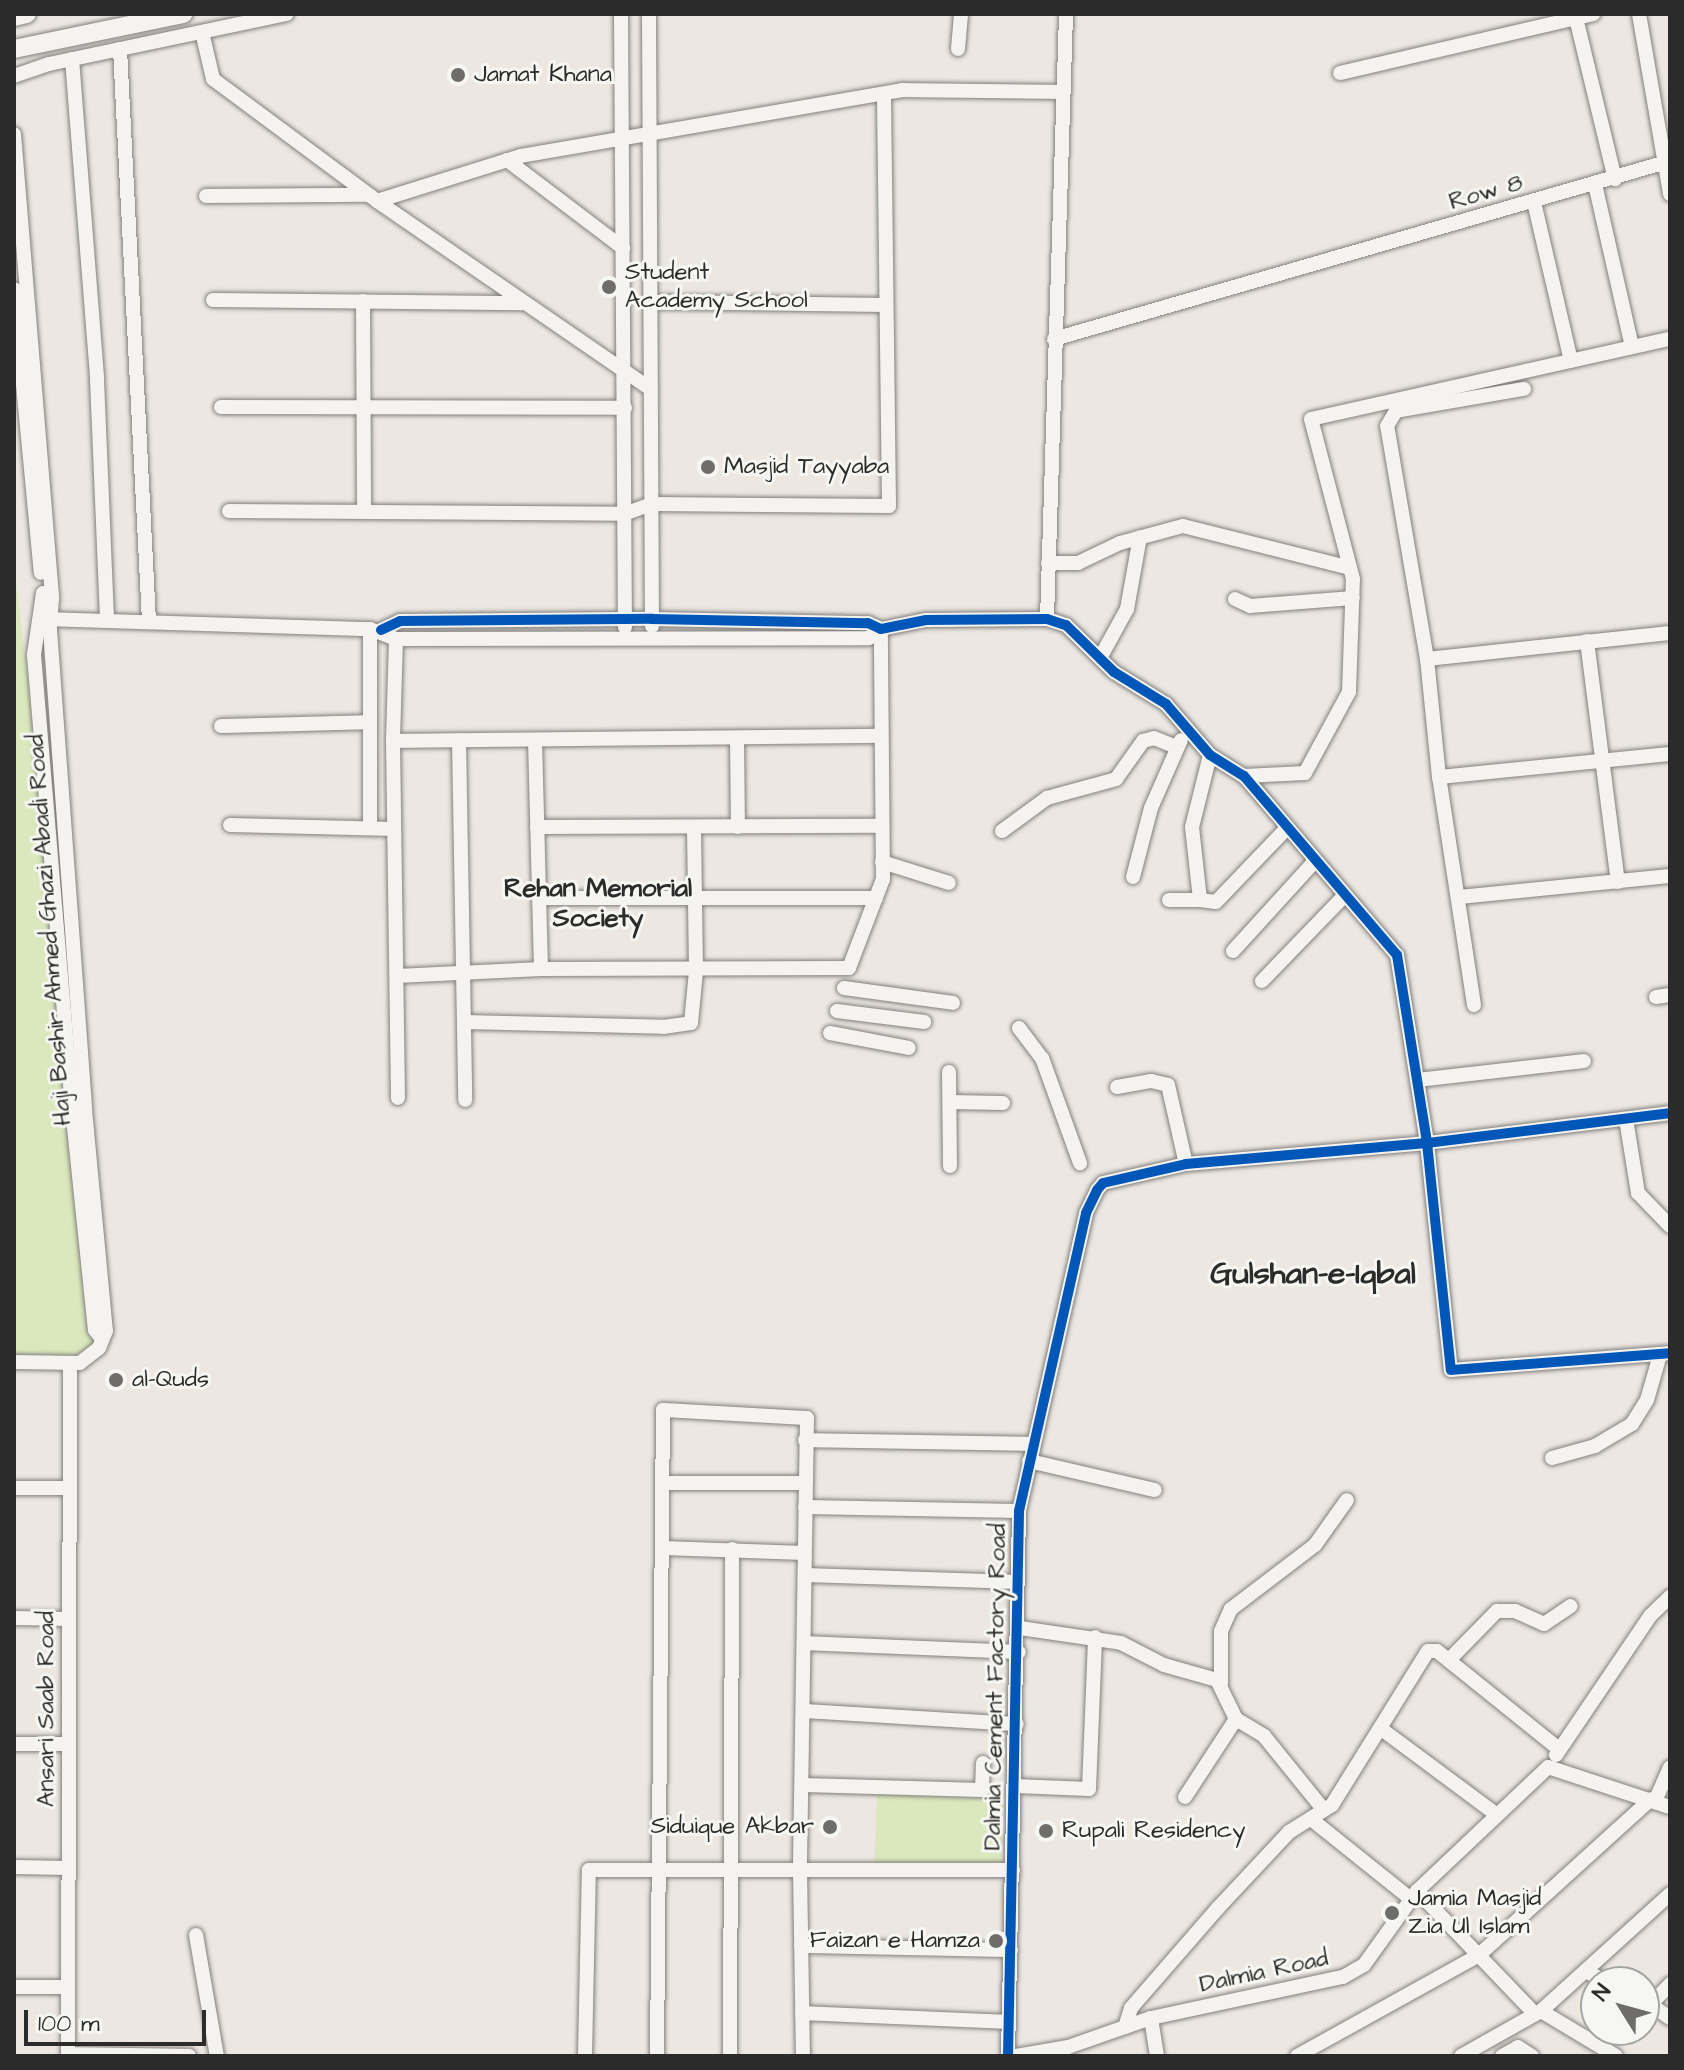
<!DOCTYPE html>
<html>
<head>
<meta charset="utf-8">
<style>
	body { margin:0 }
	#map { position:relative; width:1684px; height:2070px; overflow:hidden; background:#ede7e2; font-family:"Architects Daughter",sans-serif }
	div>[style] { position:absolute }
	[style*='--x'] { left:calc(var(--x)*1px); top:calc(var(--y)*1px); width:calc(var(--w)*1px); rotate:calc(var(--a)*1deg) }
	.green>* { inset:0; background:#dbe8bd; transform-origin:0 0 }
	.roads { filter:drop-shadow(0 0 2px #82807d) drop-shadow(0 0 2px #82807d) }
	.minor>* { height:14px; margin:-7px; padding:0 7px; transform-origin:7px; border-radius:7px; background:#f4f3f0 }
	.major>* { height:18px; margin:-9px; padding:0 9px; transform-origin:9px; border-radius:9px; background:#f4f3f0 }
	.cycleway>* { height:10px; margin:-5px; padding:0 5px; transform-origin:5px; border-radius:5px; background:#0057b8 }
	.dots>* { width:22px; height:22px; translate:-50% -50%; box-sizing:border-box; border:4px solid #f6f6f2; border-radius:50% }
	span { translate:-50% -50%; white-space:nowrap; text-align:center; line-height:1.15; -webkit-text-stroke:6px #f6f6f2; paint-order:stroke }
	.poi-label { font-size:24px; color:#2b2b2b }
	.left { translate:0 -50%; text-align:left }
	.right { translate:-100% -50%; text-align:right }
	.street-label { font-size:24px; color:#2b2b2b }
	.neighbourhood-label { font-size:26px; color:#2b2b2b; font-weight:700 }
	.district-label { font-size:32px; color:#2b2b2b; font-weight:700 }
	.frame { position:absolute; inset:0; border:16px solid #2b2b2b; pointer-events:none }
	.north { position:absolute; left:1580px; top:1966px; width:80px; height:80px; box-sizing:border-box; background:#f6f6f2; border:2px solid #a5a5a2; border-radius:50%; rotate:307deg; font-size:22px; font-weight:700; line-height:32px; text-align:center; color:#2b2b2b }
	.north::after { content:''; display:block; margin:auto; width:28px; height:36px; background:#6f6d6b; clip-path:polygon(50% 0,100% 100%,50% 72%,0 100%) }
	.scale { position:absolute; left:24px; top:2010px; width:182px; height:36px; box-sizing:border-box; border:4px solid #2b2b2b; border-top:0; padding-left:10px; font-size:24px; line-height:28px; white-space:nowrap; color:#2b2b2b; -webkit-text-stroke:6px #f6f6f2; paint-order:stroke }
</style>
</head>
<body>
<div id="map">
	<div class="green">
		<div style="clip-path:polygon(14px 564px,106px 1331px,99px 1347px,70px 1362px,14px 1362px)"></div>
		<div style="left:877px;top:1791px;width:126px;height:73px;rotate:2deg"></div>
	</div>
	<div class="roads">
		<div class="minor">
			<div style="--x:621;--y:14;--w:613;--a:89.63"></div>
			<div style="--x:649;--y:14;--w:612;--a:89.72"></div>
			<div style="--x:1639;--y:14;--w:183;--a:80.2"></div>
			<div style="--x:1576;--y:18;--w:166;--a:76.4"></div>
			<div style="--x:202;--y:32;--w:48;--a:76.8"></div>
			<div style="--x:213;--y:79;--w:204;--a:36.6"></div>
			<div style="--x:377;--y:201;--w:332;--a:34.5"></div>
			<div style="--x:120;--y:49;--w:573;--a:87.1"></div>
			<div style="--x:958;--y:49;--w:35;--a:-85"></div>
			<div style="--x:72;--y:59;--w:322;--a:85.5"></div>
			<div style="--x:97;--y:380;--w:240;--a:87.6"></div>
			<div style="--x:1340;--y:73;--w:260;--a:-13.1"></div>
			<div style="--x:14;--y:76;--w:37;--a:-19"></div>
			<div style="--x:49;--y:64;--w:243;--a:-11.9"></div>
			<div style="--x:14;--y:134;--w:466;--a:85.3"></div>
			<div style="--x:52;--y:598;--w:32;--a:94"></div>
			<div style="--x:50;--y:630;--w:481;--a:85.8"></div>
			<div style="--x:85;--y:1110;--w:222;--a:84.6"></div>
			<div style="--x:106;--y:1331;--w:18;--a:112"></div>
			<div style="--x:99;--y:1348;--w:24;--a:142"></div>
			<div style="--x:80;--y:1363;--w:66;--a:-179.1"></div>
			<div style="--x:507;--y:160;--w:146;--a:37.2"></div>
			<div style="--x:1595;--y:184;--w:167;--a:77.2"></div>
			<div style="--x:206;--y:196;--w:163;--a:-0.4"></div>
			<div style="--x:377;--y:201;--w:151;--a:-17.4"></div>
			<div style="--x:521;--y:156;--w:387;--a:-9.8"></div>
			<div style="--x:902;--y:90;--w:160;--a:0.7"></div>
			<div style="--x:1534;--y:202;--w:163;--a:76.9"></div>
			<div style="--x:14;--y:289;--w:285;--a:84.6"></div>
			<div style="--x:213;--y:300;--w:312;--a:0.6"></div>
			<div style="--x:363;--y:301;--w:209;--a:89.7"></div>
			<div style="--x:650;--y:302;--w:236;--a:0.7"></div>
			<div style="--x:1054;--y:339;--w:641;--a:-16.12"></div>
			<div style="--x:221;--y:407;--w:404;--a:0.1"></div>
			<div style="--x:229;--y:511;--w:395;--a:0.4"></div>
			<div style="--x:624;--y:514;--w:30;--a:-20"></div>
			<div style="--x:652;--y:504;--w:237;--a:0.5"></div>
			<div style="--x:889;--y:506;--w:412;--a:-90.7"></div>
			<div style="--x:1048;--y:563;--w:30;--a:0"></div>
			<div style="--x:1078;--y:563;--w:47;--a:-25.5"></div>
			<div style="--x:1120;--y:543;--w:65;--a:-15.1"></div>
			<div style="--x:1183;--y:526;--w:172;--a:14.1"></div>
			<div style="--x:43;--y:593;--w:63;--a:98.3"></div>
			<div style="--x:34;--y:655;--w:455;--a:85.2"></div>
			<div style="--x:72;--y:1108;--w:223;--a:84.1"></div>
			<div style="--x:95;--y:1330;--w:11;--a:52"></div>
			<div style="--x:1235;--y:599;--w:17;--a:25"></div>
			<div style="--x:1250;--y:606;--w:103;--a:-4.4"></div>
			<div style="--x:44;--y:619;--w:326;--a:1.8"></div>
			<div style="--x:370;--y:629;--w:28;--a:21"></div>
			<div style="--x:396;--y:639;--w:473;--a:-0.1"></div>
			<div style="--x:869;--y:638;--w:15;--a:-37"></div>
			<div style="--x:1047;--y:619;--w:605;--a:-88.2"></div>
			<div style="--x:381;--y:630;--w:21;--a:-25"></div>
			<div style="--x:400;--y:621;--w:252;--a:-0.5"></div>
			<div style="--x:652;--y:619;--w:216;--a:1.1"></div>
			<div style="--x:868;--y:623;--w:14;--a:25"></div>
			<div style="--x:881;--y:629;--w:46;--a:-11.3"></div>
			<div style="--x:926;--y:620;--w:121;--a:-0.5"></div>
			<div style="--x:1047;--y:619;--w:20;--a:18"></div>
			<div style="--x:1066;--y:625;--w:67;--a:44.4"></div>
			<div style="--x:1114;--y:672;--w:61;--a:31.6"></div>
			<div style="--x:1166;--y:704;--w:67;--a:49.2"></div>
			<div style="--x:1210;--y:755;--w:40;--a:32"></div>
			<div style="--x:1244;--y:776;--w:235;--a:49.5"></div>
			<div style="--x:1397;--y:955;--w:190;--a:80.9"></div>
			<div style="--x:1427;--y:1143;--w:228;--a:84"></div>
			<div style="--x:1451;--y:1370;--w:220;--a:-4.4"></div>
			<div style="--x:396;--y:639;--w:102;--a:91.7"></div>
			<div style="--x:393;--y:741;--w:357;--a:89.2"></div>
			<div style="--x:1587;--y:641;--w:243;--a:82.7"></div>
			<div style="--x:1100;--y:658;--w:56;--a:-61.1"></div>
			<div style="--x:1127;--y:609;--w:73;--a:-79.8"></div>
			<div style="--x:1427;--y:659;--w:244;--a:-6.1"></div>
			<div style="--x:221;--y:726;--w:148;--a:-1.5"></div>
			<div style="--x:737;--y:738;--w:89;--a:89.4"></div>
			<div style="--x:459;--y:740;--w:360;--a:89"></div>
			<div style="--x:535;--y:740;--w:229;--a:88.5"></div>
			<div style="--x:393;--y:741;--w:486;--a:-0.6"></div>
			<div style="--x:1210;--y:755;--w:74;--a:104"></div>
			<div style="--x:1192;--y:827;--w:73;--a:83.7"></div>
			<div style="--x:1200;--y:900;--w:16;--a:7"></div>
			<div style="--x:1216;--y:902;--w:101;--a:-46.2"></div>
			<div style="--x:1244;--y:776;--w:61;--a:-2.8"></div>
			<div style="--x:1305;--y:773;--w:92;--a:-61.5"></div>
			<div style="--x:1349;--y:692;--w:113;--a:-88"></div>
			<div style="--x:1353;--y:579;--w:165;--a:-104.7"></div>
			<div style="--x:1311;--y:419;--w:368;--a:-12.6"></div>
			<div style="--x:1439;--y:777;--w:232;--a:-5.7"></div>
			<div style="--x:230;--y:825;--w:164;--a:1.4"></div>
			<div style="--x:370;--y:825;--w:196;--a:-90"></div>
			<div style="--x:537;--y:827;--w:342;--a:-0.2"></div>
			<div style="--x:1002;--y:831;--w:56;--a:-36.3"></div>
			<div style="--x:1047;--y:798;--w:72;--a:-15.4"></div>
			<div style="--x:1116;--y:779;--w:47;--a:-54.6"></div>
			<div style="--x:1143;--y:741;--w:11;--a:-15"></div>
			<div style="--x:1154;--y:738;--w:24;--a:22"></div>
			<div style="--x:882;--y:862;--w:70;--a:17.4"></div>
			<div style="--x:1133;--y:877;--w:71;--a:-75.4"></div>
			<div style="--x:1151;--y:808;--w:74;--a:-66.2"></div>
			<div style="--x:1459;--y:897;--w:212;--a:-5.7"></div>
			<div style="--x:539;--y:898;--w:337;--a:0"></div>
			<div style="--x:1169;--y:900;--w:31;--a:0"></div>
			<div style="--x:1233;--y:951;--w:119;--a:-47.7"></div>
			<div style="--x:397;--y:976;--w:144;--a:-2.8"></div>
			<div style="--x:541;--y:969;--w:308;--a:-0.2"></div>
			<div style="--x:849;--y:968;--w:95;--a:-69.1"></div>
			<div style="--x:883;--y:879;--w:250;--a:-90.5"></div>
			<div style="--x:1262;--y:981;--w:118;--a:-46"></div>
			<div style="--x:844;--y:988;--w:110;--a:7.8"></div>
			<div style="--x:1656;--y:997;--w:14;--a:-8"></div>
			<div style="--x:1474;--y:1005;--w:231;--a:-98.7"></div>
			<div style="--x:1439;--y:777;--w:119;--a:-95.8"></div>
			<div style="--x:1427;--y:659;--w:236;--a:-99.7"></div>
			<div style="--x:1387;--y:426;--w:17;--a:-59"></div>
			<div style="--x:1396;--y:411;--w:130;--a:-9.8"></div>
			<div style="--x:837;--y:1011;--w:88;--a:7.2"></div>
			<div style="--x:465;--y:1022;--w:198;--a:1.4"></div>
			<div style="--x:663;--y:1027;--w:28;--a:-8"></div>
			<div style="--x:691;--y:1023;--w:52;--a:-84.5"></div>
			<div style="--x:696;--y:971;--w:144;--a:-90.8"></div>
			<div style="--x:1019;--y:1028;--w:38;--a:53"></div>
			<div style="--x:1042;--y:1058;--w:112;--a:70.1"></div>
			<div style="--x:830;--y:1033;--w:80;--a:10.8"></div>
			<div style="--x:949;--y:1072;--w:94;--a:89.4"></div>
			<div style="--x:1418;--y:1080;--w:167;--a:-6.5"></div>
			<div style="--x:1117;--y:1087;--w:35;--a:-10"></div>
			<div style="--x:1151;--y:1081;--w:17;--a:13"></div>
			<div style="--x:1168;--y:1085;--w:81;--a:77.2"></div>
			<div style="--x:950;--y:1102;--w:53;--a:1.1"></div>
			<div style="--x:1626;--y:1119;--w:75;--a:80.8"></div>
			<div style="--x:1638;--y:1193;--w:46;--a:45.9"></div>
			<div style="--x:805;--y:1440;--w:227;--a:1"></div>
			<div style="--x:1552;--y:1458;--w:45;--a:-15.6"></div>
			<div style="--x:1595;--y:1446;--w:43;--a:-30.7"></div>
			<div style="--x:1632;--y:1424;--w:28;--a:-58"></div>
			<div style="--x:1647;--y:1400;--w:47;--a:-73.9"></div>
			<div style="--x:1029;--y:1461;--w:129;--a:13"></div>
			<div style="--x:664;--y:1483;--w:140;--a:0"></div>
			<div style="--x:14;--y:1488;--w:55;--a:0"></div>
			<div style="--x:805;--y:1507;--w:214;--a:1.1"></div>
			<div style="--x:663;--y:1548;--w:141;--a:2"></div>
			<div style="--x:805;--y:1575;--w:213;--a:1.9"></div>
			<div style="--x:14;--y:1618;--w:55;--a:1"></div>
			<div style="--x:1020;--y:1628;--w:102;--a:8.4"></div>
			<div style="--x:1121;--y:1643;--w:48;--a:27.1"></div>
			<div style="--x:1164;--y:1665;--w:55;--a:15.8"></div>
			<div style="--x:1217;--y:1680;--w:43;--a:64"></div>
			<div style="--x:1236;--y:1719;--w:33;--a:31"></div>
			<div style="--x:1264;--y:1736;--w:95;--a:51"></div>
			<div style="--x:804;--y:1643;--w:215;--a:2.4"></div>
			<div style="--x:1449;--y:1660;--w:69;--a:-45.6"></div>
			<div style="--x:1497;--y:1611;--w:18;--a:0"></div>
			<div style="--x:1515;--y:1611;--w:32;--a:24"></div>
			<div style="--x:1544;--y:1624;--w:32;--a:-34"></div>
			<div style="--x:1221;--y:1683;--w:52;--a:-90"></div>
			<div style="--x:1221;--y:1631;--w:24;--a:-66"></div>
			<div style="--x:1231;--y:1609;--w:106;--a:-37.3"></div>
			<div style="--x:1315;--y:1545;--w:55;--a:-54.6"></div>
			<div style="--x:804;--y:1711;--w:213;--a:3.5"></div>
			<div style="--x:1380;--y:1728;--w:144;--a:36.6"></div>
			<div style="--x:14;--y:1744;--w:54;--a:0"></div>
			<div style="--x:1556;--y:1755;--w:168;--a:-55.9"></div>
			<div style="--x:1650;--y:1616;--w:28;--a:-44"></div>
			<div style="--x:803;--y:1785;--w:179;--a:1.6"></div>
			<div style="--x:982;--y:1790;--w:27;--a:-88"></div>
			<div style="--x:1015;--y:1786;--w:74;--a:2.3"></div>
			<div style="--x:1089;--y:1789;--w:152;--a:-87.7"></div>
			<div style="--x:1185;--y:1797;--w:93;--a:-56.8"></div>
			<div style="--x:1655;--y:1801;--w:37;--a:-66"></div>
			<div style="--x:1311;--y:1819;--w:128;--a:38.7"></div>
			<div style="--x:14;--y:1867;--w:54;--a:1.1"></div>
			<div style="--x:1417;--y:1891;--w:170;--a:46.2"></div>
			<div style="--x:196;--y:1935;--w:123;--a:80.2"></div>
			<div style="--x:801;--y:1946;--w:210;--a:1.1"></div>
			<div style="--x:1585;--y:1971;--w:25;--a:26"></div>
			<div style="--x:14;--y:1987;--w:54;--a:0"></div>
			<div style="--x:1644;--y:2000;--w:32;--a:35"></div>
			<div style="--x:1651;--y:2004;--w:28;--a:-46"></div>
			<div style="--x:1541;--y:2011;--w:87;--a:31"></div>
			<div style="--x:802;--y:2013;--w:207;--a:2.5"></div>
			<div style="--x:1151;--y:2018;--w:38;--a:81"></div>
			<div style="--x:1125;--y:2027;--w:20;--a:-72"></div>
			<div style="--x:1131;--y:2008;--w:133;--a:-49"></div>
			<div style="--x:1218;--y:1908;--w:104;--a:-46.9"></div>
			<div style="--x:1289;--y:1832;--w:51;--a:-32.1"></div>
			<div style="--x:1332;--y:1805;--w:181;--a:-58.1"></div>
			<div style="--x:1428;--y:1651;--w:9;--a:0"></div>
			<div style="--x:1437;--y:1651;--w:156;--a:38.8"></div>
			<div style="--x:68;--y:2054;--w:121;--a:0.9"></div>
			<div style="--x:68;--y:2056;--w:693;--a:-89.83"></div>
			<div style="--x:585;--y:2056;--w:186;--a:-88.8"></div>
			<div style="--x:589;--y:1870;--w:424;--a:0"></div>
			<div style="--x:657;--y:2056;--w:646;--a:-89.47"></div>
			<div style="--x:663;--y:1410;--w:144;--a:3.2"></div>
			<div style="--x:807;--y:1418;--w:451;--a:90.9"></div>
			<div style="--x:800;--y:1869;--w:187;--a:89.1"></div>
			<div style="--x:730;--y:2056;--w:507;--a:-89.77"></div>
			<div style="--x:1008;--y:2056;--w:545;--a:-88.84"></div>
			<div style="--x:1019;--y:1511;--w:305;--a:-77.3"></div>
			<div style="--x:1086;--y:1213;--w:25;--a:-64"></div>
			<div style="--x:1097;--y:1190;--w:9;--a:-49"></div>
			<div style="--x:1103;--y:1183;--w:85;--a:-12.9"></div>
			<div style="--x:1186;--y:1164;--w:242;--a:-5"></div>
			<div style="--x:1427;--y:1143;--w:245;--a:-7"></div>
			<div style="--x:1016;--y:2056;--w:53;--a:-9.8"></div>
			<div style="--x:1068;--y:2047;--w:88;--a:-19.3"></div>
			<div style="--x:1151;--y:2018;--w:196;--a:-12.1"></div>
			<div style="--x:1343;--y:1977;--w:24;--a:-30"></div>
			<div style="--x:1364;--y:1965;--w:91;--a:-54.4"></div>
			<div style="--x:1417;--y:1891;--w:180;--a:-43.4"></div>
			<div style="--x:1548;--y:1767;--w:128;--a:18.2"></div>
			<div style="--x:1297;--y:2056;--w:208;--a:-29"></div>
			<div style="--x:1479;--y:1955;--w:232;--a:-42.2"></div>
			<div style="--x:1461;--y:2056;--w:92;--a:-29.4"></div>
			<div style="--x:1541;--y:2011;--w:174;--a:-42.2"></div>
			<div style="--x:1502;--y:2056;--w:18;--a:-29"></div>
			<div style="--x:1518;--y:2047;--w:17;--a:33"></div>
		</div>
		<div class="major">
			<div style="--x:14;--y:17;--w:13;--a:-13"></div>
			<div style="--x:14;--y:49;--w:173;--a:-11.7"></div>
		</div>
	</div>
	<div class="cycleway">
		<div style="--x:381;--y:630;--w:21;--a:-25"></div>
		<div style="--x:400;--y:621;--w:252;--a:-0.5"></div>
		<div style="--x:652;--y:619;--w:216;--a:1.1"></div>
		<div style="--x:868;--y:623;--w:14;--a:25"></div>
		<div style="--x:881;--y:629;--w:46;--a:-11.3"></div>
		<div style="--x:926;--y:620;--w:121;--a:-0.5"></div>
		<div style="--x:1047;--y:619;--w:20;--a:18"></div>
		<div style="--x:1066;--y:625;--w:67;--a:44.4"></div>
		<div style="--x:1114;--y:672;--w:61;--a:31.6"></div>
		<div style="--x:1166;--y:704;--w:67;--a:49.2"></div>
		<div style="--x:1210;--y:755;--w:40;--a:32"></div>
		<div style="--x:1244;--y:776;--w:235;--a:49.5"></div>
		<div style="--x:1397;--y:955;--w:190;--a:80.9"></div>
		<div style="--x:1427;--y:1143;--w:228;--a:84"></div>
		<div style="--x:1451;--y:1370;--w:220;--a:-4.4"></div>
		<div style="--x:1008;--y:2056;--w:545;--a:-88.84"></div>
		<div style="--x:1019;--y:1511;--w:305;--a:-77.3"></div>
		<div style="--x:1086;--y:1213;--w:25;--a:-64"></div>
		<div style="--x:1097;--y:1190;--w:9;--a:-49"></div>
		<div style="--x:1103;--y:1183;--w:85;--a:-12.9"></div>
		<div style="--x:1186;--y:1164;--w:242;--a:-5"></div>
		<div style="--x:1427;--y:1143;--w:245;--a:-7"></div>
	</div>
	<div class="dots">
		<div style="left:458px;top:75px;background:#6f6d6b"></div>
		<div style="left:609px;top:287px;background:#6f6d6b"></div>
		<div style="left:708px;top:467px;background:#6f6d6b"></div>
		<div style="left:116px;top:1380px;background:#6f6d6b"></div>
		<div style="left:830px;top:1827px;background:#6f6d6b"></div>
		<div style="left:1046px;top:1831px;background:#6f6d6b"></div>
		<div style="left:1392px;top:1913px;background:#6f6d6b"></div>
		<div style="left:996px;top:1941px;background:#6f6d6b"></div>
	</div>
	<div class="poi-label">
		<span class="left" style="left:474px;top:75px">Jamat Khana</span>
		<span class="left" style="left:625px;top:287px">Student<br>Academy School</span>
		<span class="left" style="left:724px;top:467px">Masjid Tayyaba</span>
		<span class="left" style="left:132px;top:1380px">al-Quds</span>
		<span class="right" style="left:814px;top:1827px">Siduique Akbar</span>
		<span class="left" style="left:1062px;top:1831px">Rupali Residency</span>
		<span class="left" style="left:1408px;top:1913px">Jamia Masjid<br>Zia Ul Islam</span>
		<span class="right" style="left:980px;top:1941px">Faizan e Hamza</span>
	</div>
	<div class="street-label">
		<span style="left:1486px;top:193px;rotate:-16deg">Row 8</span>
		<span style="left:50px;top:930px;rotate:-94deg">Haji Bashir Ahmed Ghazi Abadi Road</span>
		<span style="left:996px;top:1687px;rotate:-89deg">Dalmia Cement Factory Road</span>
		<span style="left:47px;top:1709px;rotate:-90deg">Ansari Saab Road</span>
		<span style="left:1264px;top:1972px;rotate:-12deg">Dalmia Road</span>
	</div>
	<div class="neighbourhood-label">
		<span style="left:598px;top:904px">Rehan Memorial<br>Society</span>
	</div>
	<div class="district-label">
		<span style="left:1313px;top:1274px">Gulshan-e-Iqbal</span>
	</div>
	<div class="frame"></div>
	<div class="north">N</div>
	<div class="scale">100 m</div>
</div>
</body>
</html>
